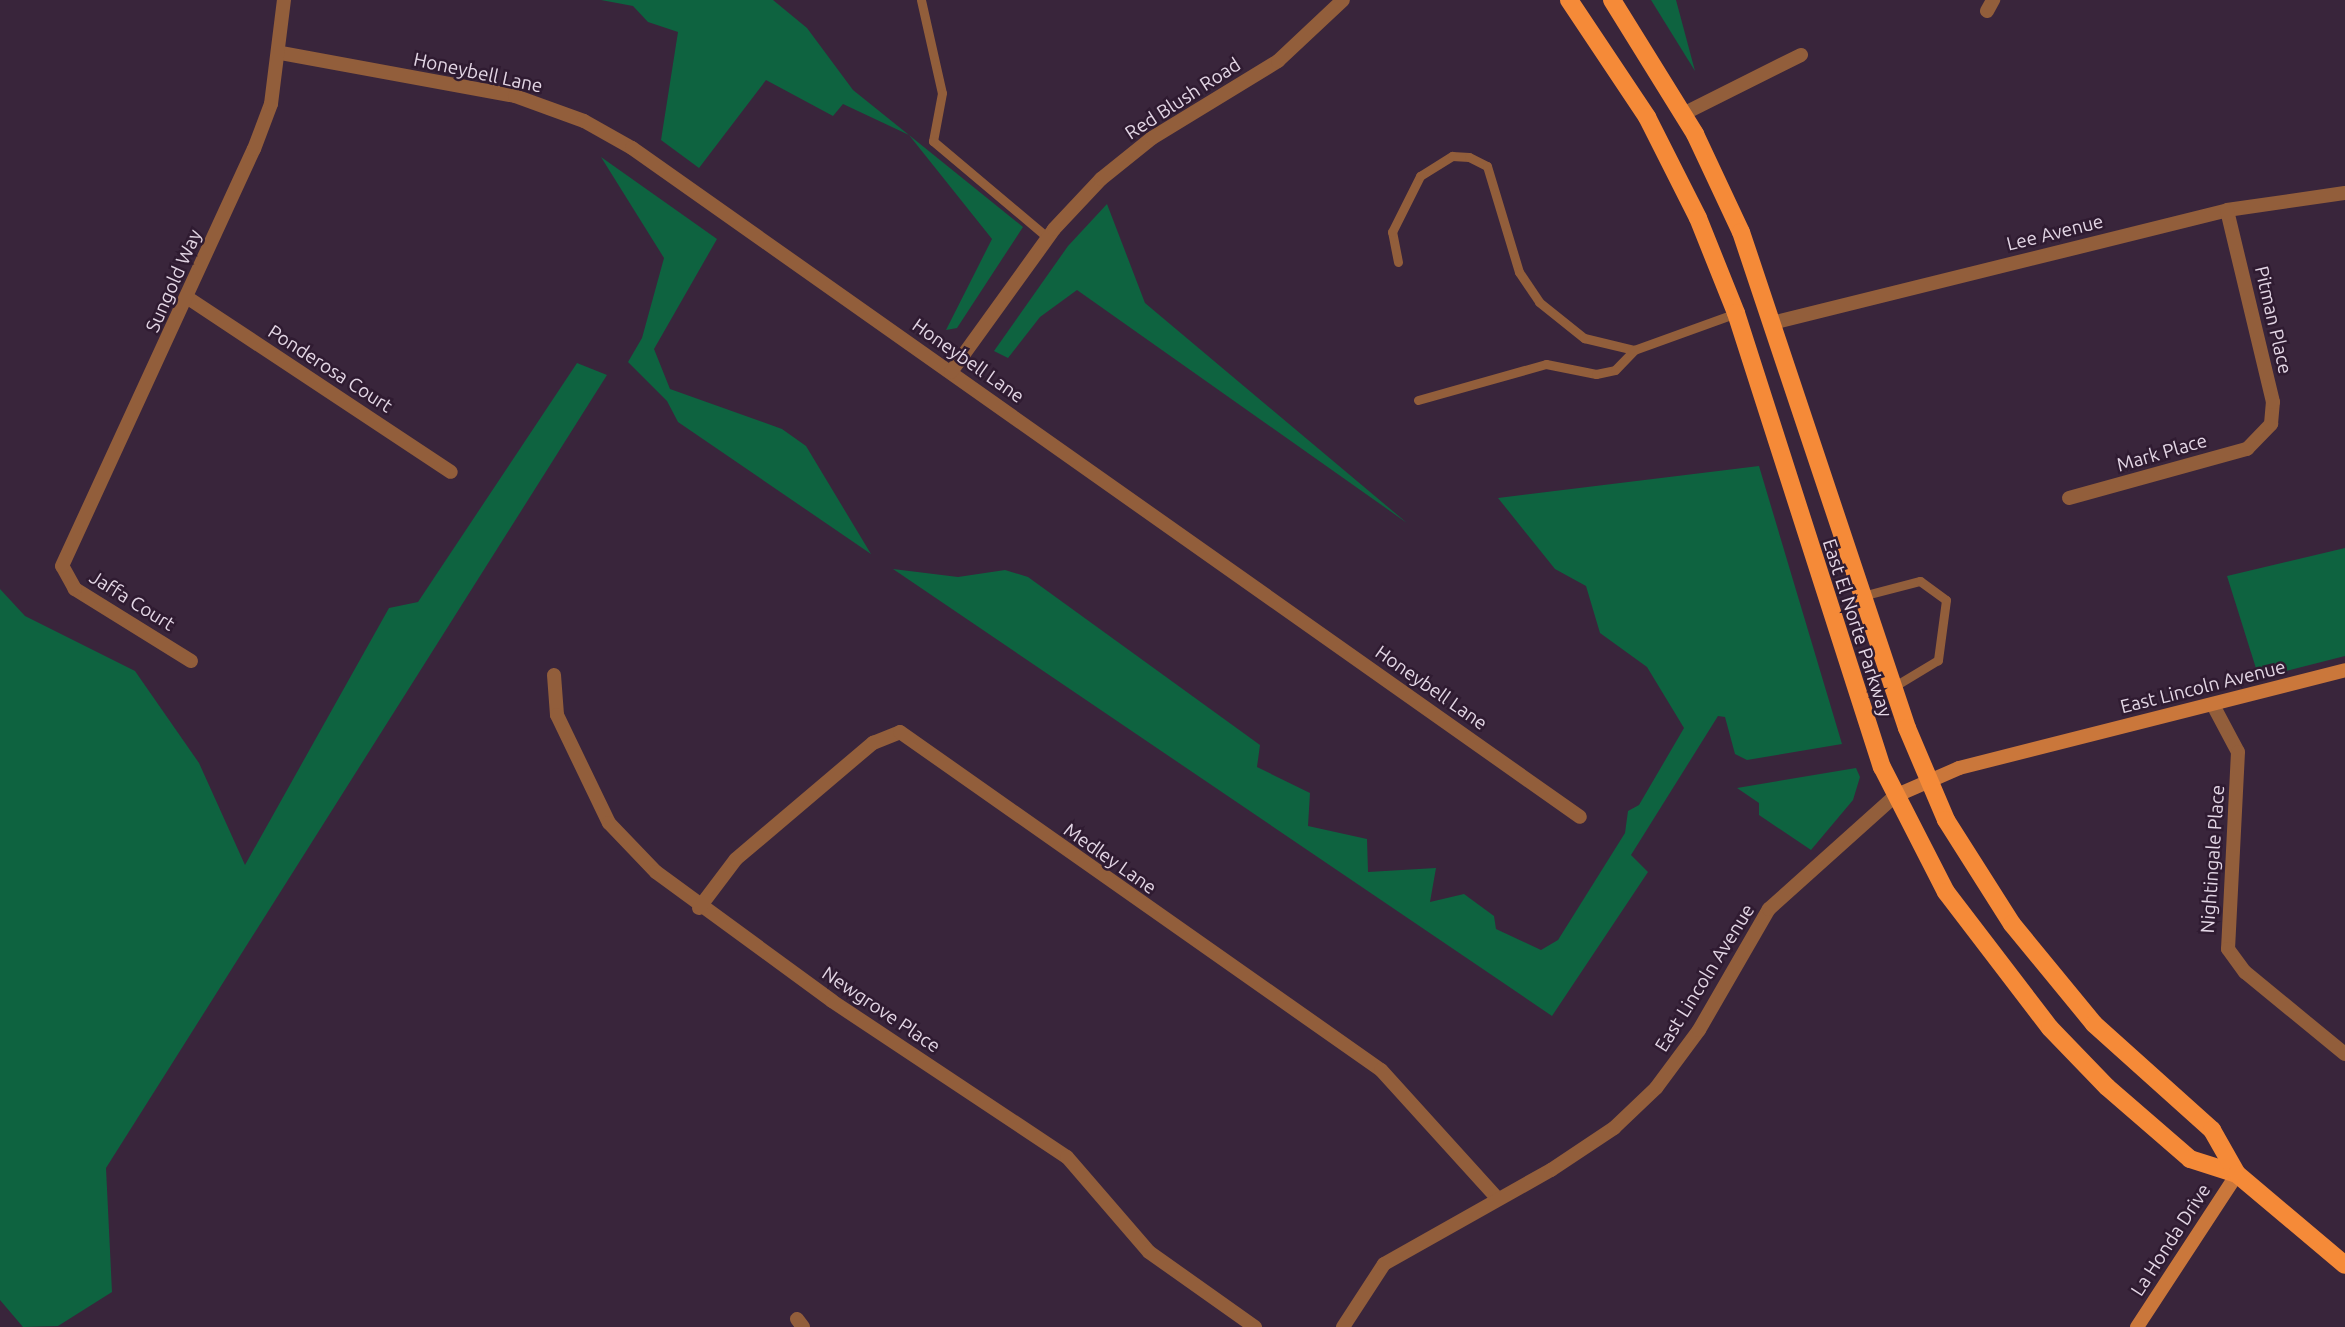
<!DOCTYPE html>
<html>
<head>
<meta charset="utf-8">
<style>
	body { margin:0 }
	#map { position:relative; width:2345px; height:1327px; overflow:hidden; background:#39253b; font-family:Ubuntu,sans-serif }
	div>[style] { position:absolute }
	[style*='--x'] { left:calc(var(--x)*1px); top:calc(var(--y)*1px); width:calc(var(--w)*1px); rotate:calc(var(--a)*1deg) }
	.green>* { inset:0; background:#0e6340 }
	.lane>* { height:9px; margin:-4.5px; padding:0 4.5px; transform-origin:4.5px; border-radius:4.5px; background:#925e3b }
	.street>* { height:14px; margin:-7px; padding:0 7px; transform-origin:7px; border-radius:7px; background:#925e3b }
	.secondary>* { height:14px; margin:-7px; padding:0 7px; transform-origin:7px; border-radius:7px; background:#ca773b }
	.primary>* { height:18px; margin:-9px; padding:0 9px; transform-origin:9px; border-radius:9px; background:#f58a38 }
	span { translate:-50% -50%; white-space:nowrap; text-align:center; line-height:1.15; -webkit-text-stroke:5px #2f1b31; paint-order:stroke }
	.street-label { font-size:19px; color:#e3d6e5 }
</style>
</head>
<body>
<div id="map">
	<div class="green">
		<div style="clip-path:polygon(601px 0,773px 0,807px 28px,853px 90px,909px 135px,1023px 227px,957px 328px,946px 330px,992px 239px,909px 135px,843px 104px,833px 116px,766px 80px,699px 168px,661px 140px,678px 32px,648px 22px,633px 6px)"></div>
		<div style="clip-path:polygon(1651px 0,1676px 0,1695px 71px)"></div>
		<div style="clip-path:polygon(601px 157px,717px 239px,654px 349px,670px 389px,782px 429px,806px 446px,871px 554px,678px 422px,667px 401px,628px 362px,642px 338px,664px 258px)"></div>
		<div style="clip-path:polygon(1107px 204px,1145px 303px,1407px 523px,1077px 290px,1040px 317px,1008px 358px,994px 351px,1068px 246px)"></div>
		<div style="clip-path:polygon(577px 363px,607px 375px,106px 1168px,112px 1292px,58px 1326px,23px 1327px,0 1300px,0 589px,25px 616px,135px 671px,199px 763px,245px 865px,389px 608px,418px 602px)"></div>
		<div style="clip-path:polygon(1759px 466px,1842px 744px,1747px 760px,1735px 754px,1725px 717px,1718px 716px,1631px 855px,1648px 872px,1552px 1016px,893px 569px,958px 577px,1005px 570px,1028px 577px,1260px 745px,1257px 767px,1310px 793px,1308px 826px,1367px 839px,1368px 872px,1436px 868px,1430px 902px,1464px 894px,1494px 916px,1496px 929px,1541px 950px,1558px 940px,1625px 833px,1628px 811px,1639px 805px,1684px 728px,1647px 667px,1600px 633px,1586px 586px,1555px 569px,1498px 498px)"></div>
		<div style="clip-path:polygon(2345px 548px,2345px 656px,2259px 678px,2227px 576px)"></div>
		<div style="clip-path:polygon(1856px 768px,1860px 777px,1853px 800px,1811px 850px,1759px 815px,1759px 803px,1737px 788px)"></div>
	</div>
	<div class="lane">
		<div style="--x:921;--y:0;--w:95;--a:77.3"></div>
		<div style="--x:942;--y:93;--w:49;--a:100.6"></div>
		<div style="--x:933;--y:141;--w:149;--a:40.1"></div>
		<div style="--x:1398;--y:262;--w:31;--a:-101"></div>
		<div style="--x:1392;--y:232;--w:63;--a:-63.4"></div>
		<div style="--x:1420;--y:176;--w:38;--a:-32"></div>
		<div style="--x:1452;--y:156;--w:17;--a:3"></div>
		<div style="--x:1469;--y:157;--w:20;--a:27"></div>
		<div style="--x:1487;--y:166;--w:111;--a:73.2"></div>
		<div style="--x:1519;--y:272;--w:36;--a:56"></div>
		<div style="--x:1539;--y:302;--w:58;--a:38.7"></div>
		<div style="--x:1584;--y:338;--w:51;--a:13.5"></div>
		<div style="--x:1418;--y:400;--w:133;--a:-15.7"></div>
		<div style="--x:1546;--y:364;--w:51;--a:11.3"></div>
		<div style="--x:1596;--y:374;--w:19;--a:-12"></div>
		<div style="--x:1615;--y:370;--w:28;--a:-46"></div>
		<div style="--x:1634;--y:350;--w:109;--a:-19.9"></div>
		<div style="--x:1862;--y:596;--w:60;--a:-14.5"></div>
		<div style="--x:1920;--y:581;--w:32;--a:36"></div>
		<div style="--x:1946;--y:600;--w:61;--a:97.6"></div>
		<div style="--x:1938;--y:660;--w:52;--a:149"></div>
	</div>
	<div class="street">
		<div style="--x:1987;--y:11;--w:13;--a:-61"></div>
		<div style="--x:281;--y:53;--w:238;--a:10.4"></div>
		<div style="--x:515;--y:96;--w:73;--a:19.9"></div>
		<div style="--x:584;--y:121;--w:55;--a:29.4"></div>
		<div style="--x:632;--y:148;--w:1160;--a:35.21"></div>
		<div style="--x:1683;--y:114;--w:132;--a:-26.6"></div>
		<div style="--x:188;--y:298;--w:315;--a:33.5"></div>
		<div style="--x:1776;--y:322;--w:465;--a:-13.9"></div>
		<div style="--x:2227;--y:210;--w:119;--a:-8.2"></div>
		<div style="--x:951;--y:372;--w:176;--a:-54.2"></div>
		<div style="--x:1054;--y:229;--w:69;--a:-46.8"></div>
		<div style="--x:1101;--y:179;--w:65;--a:-38.8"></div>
		<div style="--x:1152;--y:138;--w:148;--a:-31.4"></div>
		<div style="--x:1278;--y:61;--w:89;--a:-43.2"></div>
		<div style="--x:2069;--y:498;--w:185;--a:-15.4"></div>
		<div style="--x:2247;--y:449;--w:35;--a:-46"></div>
		<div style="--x:2271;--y:424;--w:22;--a:-85"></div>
		<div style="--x:2273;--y:402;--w:197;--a:-103.5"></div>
		<div style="--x:191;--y:661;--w:137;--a:-148.2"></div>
		<div style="--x:75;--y:589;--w:26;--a:-119"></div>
		<div style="--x:62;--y:566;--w:459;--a:-65.3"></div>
		<div style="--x:254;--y:149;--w:48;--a:-69.3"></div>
		<div style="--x:271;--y:104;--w:105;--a:-82.9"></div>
		<div style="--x:554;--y:675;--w:40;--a:85.7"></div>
		<div style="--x:557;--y:715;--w:120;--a:64.3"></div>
		<div style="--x:609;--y:823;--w:68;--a:46.2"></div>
		<div style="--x:656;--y:872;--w:218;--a:36.2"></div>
		<div style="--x:832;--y:1001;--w:282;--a:33.6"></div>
		<div style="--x:1067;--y:1157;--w:125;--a:49.2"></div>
		<div style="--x:1149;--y:1252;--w:130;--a:35.3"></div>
		<div style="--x:2213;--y:705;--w:53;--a:62"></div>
		<div style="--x:2238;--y:752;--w:197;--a:92.9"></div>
		<div style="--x:2228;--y:949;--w:29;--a:54"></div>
		<div style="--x:2245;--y:972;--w:129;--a:39.4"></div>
		<div style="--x:699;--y:908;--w:61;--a:-52.9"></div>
		<div style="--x:736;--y:859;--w:180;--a:-40.3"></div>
		<div style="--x:873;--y:743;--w:29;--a:-22"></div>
		<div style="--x:900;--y:732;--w:588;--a:35.1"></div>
		<div style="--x:1381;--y:1070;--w:173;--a:47.8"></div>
		<div style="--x:797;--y:1319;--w:10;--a:53"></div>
		<div style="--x:1343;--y:1327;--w:75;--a:-56.9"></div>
		<div style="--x:1384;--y:1264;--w:192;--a:-29.4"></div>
		<div style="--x:1551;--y:1170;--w:76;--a:-33.7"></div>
		<div style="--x:1614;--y:1128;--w:58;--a:-43.6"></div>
		<div style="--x:1656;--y:1088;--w:72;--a:-53.4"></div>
		<div style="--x:1699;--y:1030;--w:140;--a:-60"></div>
		<div style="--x:1769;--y:909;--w:169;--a:-41.9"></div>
	</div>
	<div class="secondary">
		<div style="--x:1895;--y:796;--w:70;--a:-23.6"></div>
		<div style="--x:1959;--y:768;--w:398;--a:-14.2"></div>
		<div style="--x:2137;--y:1327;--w:183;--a:-56.8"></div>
	</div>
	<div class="primary">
		<div style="--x:1569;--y:0;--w:141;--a:56.3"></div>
		<div style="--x:1647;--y:117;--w:113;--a:63.2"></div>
		<div style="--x:1698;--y:218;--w:102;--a:68.2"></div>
		<div style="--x:1736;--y:313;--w:477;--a:72.2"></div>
		<div style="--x:1882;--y:767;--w:140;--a:62.9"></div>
		<div style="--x:1946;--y:892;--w:171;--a:52.6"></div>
		<div style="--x:2050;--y:1028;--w:82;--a:46"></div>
		<div style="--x:2107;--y:1087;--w:110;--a:40.9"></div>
		<div style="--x:2190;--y:1159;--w:49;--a:17.7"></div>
		<div style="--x:1612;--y:0;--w:158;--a:58.2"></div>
		<div style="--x:1695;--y:134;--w:108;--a:64.9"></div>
		<div style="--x:1741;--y:232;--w:523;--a:71.5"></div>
		<div style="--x:1907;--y:728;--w:100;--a:67"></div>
		<div style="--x:1946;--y:820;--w:123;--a:57.6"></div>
		<div style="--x:2012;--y:924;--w:129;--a:50.6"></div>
		<div style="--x:2094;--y:1024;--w:159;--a:41.9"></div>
		<div style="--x:2212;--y:1130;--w:51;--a:60.4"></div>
		<div style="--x:2237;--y:1174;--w:141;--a:40.1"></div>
	</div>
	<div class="street-label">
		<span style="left:478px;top:73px;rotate:12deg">Honeybell Lane</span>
		<span style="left:1183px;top:99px;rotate:-33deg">Red Blush Road</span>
		<span style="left:2055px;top:233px;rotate:-14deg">Lee Avenue</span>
		<span style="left:174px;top:281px;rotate:-66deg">Sungold Way</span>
		<span style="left:2273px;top:320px;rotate:77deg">Pitman Place</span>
		<span style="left:968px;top:361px;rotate:35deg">Honeybell Lane</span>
		<span style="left:330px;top:369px;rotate:33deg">Ponderosa Court</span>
		<span style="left:2162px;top:453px;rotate:-16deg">Mark Place</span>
		<span style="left:132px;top:601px;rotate:32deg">Jaffa Court</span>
		<span style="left:1857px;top:628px;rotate:72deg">East El Norte Parkway</span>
		<span style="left:2203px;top:687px;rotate:-14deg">East Lincoln Avenue</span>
		<span style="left:1431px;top:688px;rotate:35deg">Honeybell Lane</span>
		<span style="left:1110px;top:859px;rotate:35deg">Medley Lane</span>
		<span style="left:2213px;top:859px;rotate:-86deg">Nightingale Place</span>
		<span style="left:1705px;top:978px;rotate:-58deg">East Lincoln Avenue</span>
		<span style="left:881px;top:1010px;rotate:34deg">Newgrove Place</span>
		<span style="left:2171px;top:1240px;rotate:-57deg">La Honda Drive</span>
	</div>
</div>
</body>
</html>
